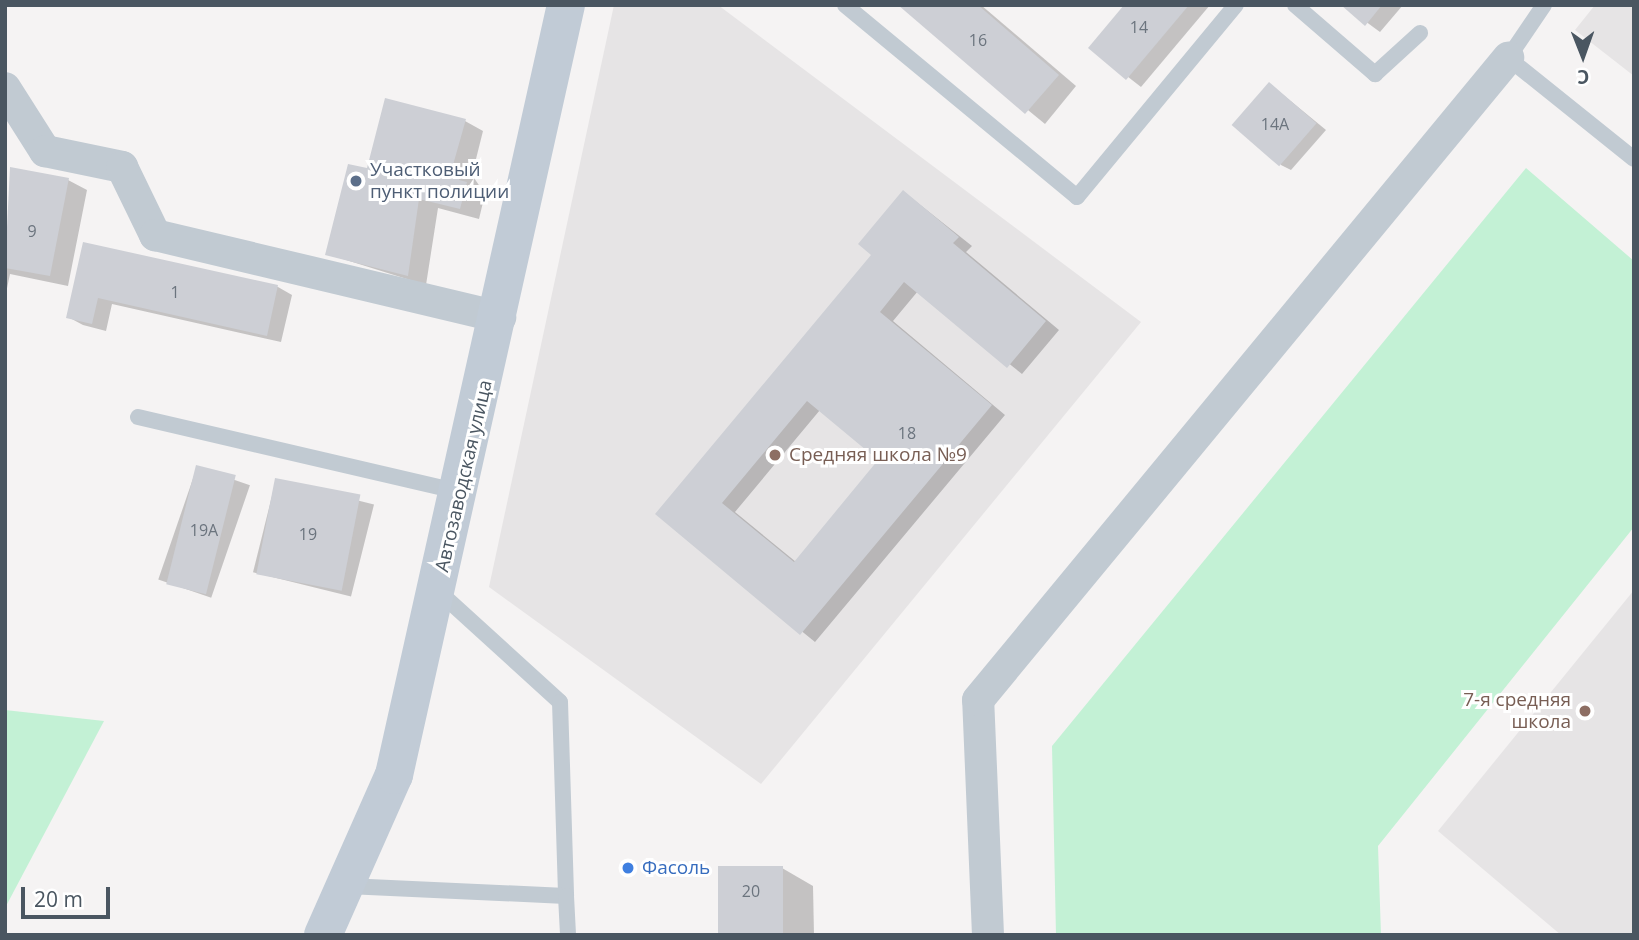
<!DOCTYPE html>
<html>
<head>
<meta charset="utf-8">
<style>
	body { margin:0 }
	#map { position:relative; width:1639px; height:940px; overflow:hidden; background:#f5f3f3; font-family:"Open Sans",sans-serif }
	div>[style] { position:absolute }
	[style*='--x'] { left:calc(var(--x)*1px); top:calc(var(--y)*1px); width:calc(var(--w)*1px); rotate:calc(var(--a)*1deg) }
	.education>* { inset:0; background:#e6e4e5 }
	.green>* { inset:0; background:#c3f1d5 }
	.shadow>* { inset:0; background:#0003; transform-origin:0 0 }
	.building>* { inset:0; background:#cdcfd5; transform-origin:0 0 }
	.lane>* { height:16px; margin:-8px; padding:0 8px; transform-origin:8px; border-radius:8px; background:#c1cad2 }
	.street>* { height:32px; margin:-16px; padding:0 16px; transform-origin:16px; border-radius:16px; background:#c1cad2 }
	.secondary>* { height:38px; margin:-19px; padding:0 19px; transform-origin:19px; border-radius:19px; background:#c1cbd6 }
	.dots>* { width:19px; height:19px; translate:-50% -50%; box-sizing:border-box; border:4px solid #fff; border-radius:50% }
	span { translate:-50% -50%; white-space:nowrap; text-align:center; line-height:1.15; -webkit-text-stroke:6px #fff; paint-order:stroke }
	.number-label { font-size:16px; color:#6b747e }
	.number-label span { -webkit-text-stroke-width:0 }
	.service-label { font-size:19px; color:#4e5e75 }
	.left { translate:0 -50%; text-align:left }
	.education-label { font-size:19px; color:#785e54 }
	.right { translate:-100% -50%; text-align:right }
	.street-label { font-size:19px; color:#4a5661 }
	.shop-label { font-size:19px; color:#366cbe }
	.frame { position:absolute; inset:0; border:7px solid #4a5661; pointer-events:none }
	.north { position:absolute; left:1548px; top:21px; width:70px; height:70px; -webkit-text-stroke:5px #fff; paint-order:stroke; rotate:179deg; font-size:19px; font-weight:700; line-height:28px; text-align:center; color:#4a5661 }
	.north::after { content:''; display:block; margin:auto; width:24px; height:32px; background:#4a5661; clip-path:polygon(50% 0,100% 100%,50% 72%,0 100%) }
	.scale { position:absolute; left:21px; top:887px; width:89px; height:32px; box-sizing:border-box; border:4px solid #4a5661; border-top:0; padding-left:9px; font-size:21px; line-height:24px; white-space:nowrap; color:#4a5661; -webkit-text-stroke:5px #fff; paint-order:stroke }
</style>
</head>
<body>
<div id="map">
	<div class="education">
		<div style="clip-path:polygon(614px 5px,718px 5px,1141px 322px,761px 784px,489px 587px)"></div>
		<div style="clip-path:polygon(1595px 5px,1634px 5px,1634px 76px,1575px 30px)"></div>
		<div style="clip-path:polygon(1634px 590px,1634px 935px,1561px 935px,1438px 831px)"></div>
	</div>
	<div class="green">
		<div style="clip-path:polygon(1526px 168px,1634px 261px,1634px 527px,1378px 846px,1381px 935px,1056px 935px,1052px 746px)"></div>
		<div style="clip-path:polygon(5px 710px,104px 721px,5px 908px)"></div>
	</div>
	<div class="shadow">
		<div style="clip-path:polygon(900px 5px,981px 5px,1076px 86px,1045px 124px)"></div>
		<div style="clip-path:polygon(1126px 5px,1210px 5px,1141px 87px,1091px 48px)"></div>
		<div style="clip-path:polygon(1343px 5px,1403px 5px,1380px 32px)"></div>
		<div style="clip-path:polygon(1270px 84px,1326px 130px,1291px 170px,1281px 165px)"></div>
		<div style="clip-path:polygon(465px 121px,483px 131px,472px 175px,485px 194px,479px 219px,438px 208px,426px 285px,327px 254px,368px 171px)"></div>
		<div style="clip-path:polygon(12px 169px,68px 180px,87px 190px,68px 286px,10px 274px,5px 298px)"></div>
		<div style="clip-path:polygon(evenodd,904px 192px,972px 246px,966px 252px,1059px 330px,1022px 374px,918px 291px,893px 321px,1005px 415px,815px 642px,657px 514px,874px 255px,904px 192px,820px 410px,881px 460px,796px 562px,735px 512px,820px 410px)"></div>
		<div style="clip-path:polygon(85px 244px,278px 287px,292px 295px,281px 342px,112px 304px,106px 331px,83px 325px,68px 317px)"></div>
		<div style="left:197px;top:467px;width:56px;height:119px;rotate:19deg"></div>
		<div style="left:276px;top:480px;width:101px;height:95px;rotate:14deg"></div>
		<div style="clip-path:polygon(782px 868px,813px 886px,814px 935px,721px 935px)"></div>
	</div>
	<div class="building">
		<div style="clip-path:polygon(898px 5px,978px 5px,1059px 75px,1025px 114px)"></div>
		<div style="clip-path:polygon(1124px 5px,1189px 5px,1126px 80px,1088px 48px)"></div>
		<div style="clip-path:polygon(1341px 5px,1382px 5px,1365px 26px)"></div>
		<div style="left:1269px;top:82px;width:63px;height:57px;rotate:41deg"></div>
		<div style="clip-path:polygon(385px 98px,466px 119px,453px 165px,462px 168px,459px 180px,467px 182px,460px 209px,419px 199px,408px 276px,325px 255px,348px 164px,367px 168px)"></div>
		<div style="clip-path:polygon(10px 167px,69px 178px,50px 276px,5px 268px)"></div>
		<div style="clip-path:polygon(evenodd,903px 190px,959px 237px,953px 243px,1046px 321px,1007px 368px,904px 282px,880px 312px,992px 405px,800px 635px,655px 514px,871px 255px,858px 244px,903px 190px,807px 401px,878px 460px,794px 562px,722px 503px,807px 401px)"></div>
		<div style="clip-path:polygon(83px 242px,278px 285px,267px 336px,98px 298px,92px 324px,66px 318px)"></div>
		<div style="left:196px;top:465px;width:41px;height:123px;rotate:14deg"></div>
		<div style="left:275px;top:478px;width:87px;height:98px;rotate:11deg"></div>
		<div style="left:718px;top:866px;width:65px;height:69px"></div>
	</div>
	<div class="lane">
		<div style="--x:845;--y:5;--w:301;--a:39.6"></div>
		<div style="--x:1077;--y:197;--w:249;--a:-50.4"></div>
		<div style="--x:1295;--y:5;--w:106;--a:40.8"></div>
		<div style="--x:1375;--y:74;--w:61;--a:-42.3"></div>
		<div style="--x:1544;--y:5;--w:64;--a:124.2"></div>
		<div style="--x:1508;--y:58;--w:161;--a:38.7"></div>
		<div style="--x:138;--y:417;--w:331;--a:13.1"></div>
		<div style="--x:437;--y:590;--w:166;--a:42.3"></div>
		<div style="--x:560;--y:702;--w:194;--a:88.2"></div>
		<div style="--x:347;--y:886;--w:219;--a:2.6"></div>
		<div style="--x:566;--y:896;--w:39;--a:87"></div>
	</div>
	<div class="street">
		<div style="--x:5;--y:88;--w:75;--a:57.6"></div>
		<div style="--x:45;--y:151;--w:79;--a:11.7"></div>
		<div style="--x:122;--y:167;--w:76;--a:64.1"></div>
		<div style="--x:155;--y:235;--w:355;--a:13.4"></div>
		<div style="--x:988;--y:935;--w:235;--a:-92.4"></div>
		<div style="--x:978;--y:700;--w:833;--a:-50.46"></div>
	</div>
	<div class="secondary">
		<div style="--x:323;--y:935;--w:175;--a:-66.1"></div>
		<div style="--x:394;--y:775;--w:789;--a:-77.41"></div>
	</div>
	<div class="dots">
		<div style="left:356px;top:181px;background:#5c6f8a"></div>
		<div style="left:775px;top:455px;background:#8d6e63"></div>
		<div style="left:1585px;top:711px;background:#8d6e63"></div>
		<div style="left:628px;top:868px;background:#3f7fe0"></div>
	</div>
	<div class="number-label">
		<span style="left:1139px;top:27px">14</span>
		<span style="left:978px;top:40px">16</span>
		<span style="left:1275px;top:124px">14А</span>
		<span style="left:32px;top:231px">9</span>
		<span style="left:175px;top:292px">1</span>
		<span style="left:907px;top:433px">18</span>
		<span style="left:204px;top:530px">19А</span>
		<span style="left:308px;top:534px">19</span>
		<span style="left:751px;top:891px">20</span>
	</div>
	<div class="service-label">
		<span class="left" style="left:370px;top:181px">Участковый<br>пункт полиции</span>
	</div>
	<div class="education-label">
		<span class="left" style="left:789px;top:455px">Средняя школа №9</span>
		<span class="right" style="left:1571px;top:711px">7-я средняя<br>школа</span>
	</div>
	<div class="street-label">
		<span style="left:464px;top:476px;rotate:-77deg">Автозаводская улица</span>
	</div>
	<div class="shop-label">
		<span class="left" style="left:642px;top:868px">Фасоль</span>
	</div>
	<div class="frame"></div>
	<div class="north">С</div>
	<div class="scale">20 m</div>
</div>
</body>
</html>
